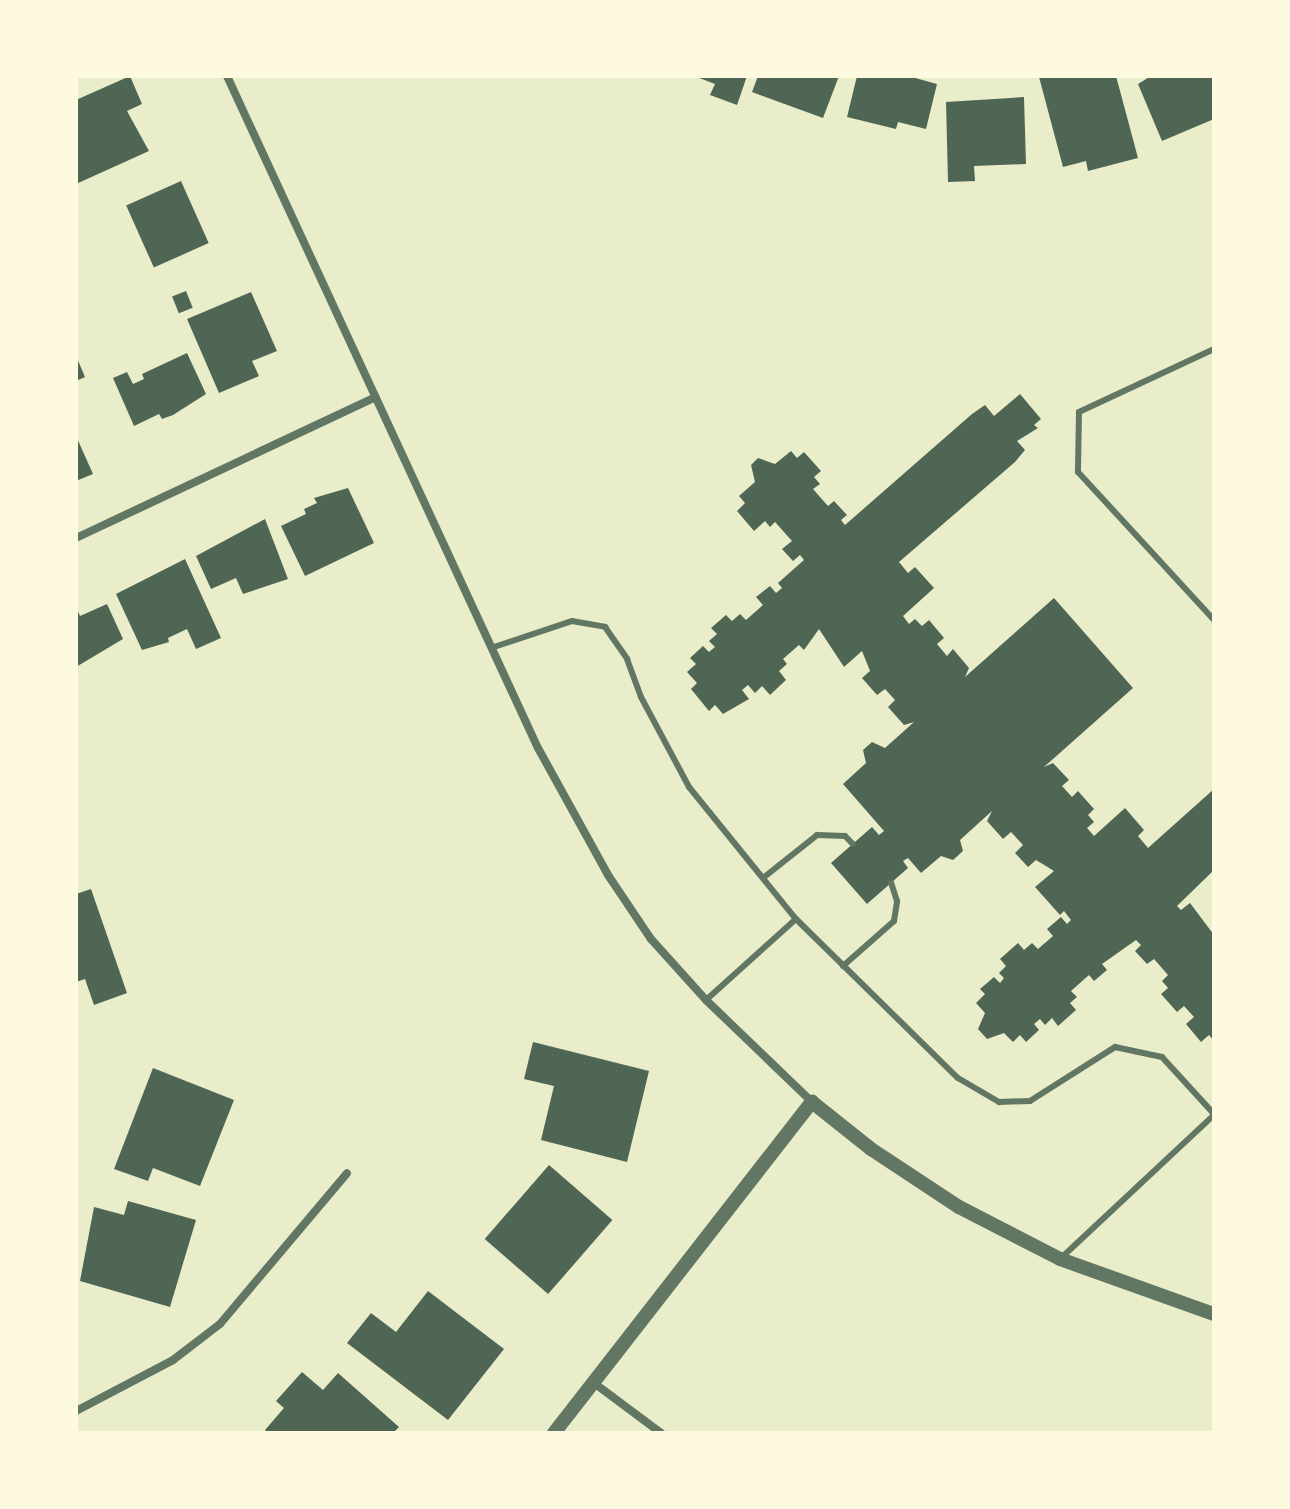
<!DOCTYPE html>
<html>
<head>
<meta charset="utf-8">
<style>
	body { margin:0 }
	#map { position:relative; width:1290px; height:1509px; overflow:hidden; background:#e9edc9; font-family:"PT Sans Narrow",sans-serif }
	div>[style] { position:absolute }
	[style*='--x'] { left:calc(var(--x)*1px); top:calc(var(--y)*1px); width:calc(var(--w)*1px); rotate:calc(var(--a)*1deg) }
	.building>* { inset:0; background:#4f6655; transform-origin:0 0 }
	.service>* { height:6px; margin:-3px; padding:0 3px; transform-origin:3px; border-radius:3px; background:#617663 }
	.minor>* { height:8px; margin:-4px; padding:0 4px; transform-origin:4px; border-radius:4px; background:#617663 }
	.tertiary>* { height:14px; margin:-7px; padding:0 7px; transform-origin:7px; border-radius:7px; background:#617663 }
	span { translate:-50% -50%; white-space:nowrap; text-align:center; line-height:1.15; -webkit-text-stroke:7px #fefae0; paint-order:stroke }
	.frame { position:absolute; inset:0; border:78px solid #fefae0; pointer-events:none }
</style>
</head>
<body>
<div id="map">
	<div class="building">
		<div style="clip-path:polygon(130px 76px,142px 104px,127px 111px,149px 151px,76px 184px,76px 100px)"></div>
		<div style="clip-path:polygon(694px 76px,747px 76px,737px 105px,710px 95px,715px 84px)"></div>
		<div style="clip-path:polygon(758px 76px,839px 76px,823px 118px,752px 92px)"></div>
		<div style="clip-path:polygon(857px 76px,908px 76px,937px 84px,926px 129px,898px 122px,896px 129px,847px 117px)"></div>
		<div style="clip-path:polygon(1116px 76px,1138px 158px,1088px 171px,1086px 161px,1063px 167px,1039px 77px)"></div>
		<div style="clip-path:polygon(1151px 76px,1214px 76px,1214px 119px,1162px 141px,1138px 84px)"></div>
		<div style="clip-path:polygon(1024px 97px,1026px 164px,974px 166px,975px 181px,948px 182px,946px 102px)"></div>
		<div style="left:181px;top:181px;width:68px;height:60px;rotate:66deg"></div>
		<div style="left:186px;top:291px;width:18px;height:15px;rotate:68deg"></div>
		<div style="clip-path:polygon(251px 292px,277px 351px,252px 361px,259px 376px,219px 393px,187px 319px)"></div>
		<div style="clip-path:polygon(187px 353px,206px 394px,173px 415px,162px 419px,159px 414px,134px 426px,113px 378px,127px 372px,133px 384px,144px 379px,142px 374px)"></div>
		<div style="clip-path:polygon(76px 356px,85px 377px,76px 381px)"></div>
		<div style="clip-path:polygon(1020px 394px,1041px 419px,1034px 425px,1038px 428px,1017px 441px,1025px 450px,1015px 462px,899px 562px,908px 573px,915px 567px,934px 588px,903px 616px,909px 624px,915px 619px,922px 626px,929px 620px,944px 638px,937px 644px,947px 656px,953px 649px,969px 668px,965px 677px,1054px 598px,1133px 688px,1044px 767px,1053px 763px,1069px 780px,1062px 786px,1072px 797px,1078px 791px,1094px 809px,1088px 815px,1094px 822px,1087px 828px,1094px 836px,1125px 808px,1144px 830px,1138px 836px,1148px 848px,1214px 789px,1214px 870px,1177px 906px,1181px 910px,1190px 903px,1214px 935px,1214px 1041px,1209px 1035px,1201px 1042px,1186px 1024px,1194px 1017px,1184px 1006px,1177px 1012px,1161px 994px,1168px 988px,1162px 981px,1168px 975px,1154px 959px,1147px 964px,1135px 951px,1141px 945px,1136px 940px,1102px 964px,1107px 970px,1094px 981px,1089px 975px,1071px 991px,1077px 997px,1070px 1003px,1076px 1010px,1058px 1026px,1052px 1018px,1045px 1025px,1040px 1019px,1034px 1024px,1039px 1030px,1026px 1042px,1020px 1035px,1013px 1042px,1004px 1033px,987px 1039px,978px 1029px,985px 1013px,976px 1003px,985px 994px,980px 989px,994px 977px,1000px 983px,1004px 978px,999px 973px,1006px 966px,1000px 959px,1018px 943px,1024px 950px,1032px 943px,1038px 949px,1053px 936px,1047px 929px,1061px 917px,1067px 924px,1071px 920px,1064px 911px,1060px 915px,1035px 887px,1054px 871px,1036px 860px,1028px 867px,1015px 853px,1023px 845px,1011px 832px,1003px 839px,987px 821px,992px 811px,960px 840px,963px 851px,953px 860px,941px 856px,921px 873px,908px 858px,903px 861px,908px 868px,867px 904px,831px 863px,872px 827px,879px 835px,884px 831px,843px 784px,866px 763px,863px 750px,872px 742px,885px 748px,914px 722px,904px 725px,888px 707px,895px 700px,885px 689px,877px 695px,862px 678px,870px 671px,862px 651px,844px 667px,819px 629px,804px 650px,799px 645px,783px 659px,787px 664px,779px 671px,786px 680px,770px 695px,762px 686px,755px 693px,748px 685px,742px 690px,749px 699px,723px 714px,715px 705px,709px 711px,691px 689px,697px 683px,687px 672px,696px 664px,690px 658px,703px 646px,709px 652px,715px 647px,709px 641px,717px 634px,711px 628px,726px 615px,732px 621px,740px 614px,746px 620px,763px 605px,756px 597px,770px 586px,776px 593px,782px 588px,778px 583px,804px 560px,800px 555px,793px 561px,782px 549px,792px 541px,775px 522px,770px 527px,765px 521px,754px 531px,737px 511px,745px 503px,739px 496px,755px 482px,751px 465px,758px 458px,775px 464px,791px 451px,797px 458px,804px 452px,821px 471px,814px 477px,820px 484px,813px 489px,828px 506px,834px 501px,847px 515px,841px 520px,845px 525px,972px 414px,985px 405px,994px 416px)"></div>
		<div style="clip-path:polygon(76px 436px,93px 474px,76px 481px)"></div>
		<div style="clip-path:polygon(348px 488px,374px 543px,305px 576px,281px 526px,306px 514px,304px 509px,317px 503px,314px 498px)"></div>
		<div style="clip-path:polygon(265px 519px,288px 579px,243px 594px,236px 578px,211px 589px,196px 556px)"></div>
		<div style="clip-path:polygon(185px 559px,221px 638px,196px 649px,187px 629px,168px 638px,169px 642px,142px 650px,116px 594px)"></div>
		<div style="clip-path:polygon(107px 604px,123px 639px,76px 667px,76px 607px,80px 616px)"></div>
		<div style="clip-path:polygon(91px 889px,127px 993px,94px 1005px,85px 979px,76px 982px,76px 894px)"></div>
		<div style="clip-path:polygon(533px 1042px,649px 1071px,627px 1162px,541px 1140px,554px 1086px,524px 1079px)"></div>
		<div style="clip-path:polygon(153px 1068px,234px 1100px,200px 1186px,153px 1168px,148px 1181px,114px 1169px)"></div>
		<div style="left:549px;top:1165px;width:84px;height:98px;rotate:41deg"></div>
		<div style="clip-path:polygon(128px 1201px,196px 1220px,170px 1307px,80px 1281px,94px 1207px,124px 1215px)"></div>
		<div style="clip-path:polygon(428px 1291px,504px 1349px,448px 1420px,347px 1343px,371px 1313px,396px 1332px)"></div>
		<div style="clip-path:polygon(302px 1372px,323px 1390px,338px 1373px,399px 1427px,393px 1433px,268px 1433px,265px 1430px,284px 1408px,276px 1401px)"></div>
	</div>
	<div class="service">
		<div style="--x:1214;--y:349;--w:149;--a:155"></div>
		<div style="--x:1079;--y:412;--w:60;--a:91"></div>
		<div style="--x:1078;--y:472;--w:201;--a:47.4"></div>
		<div style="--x:491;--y:648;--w:85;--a:-18.4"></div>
		<div style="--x:572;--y:621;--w:34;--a:10"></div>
		<div style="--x:605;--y:627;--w:39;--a:55"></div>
		<div style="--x:627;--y:659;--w:40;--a:69.8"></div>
		<div style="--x:641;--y:697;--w:102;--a:61.9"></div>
		<div style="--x:689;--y:787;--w:170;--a:51"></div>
		<div style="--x:763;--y:878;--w:69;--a:-38.5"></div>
		<div style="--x:817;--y:835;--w:28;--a:2"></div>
		<div style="--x:845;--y:836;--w:11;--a:45"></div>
		<div style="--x:843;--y:966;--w:68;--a:-41.4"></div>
		<div style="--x:894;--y:921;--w:20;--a:-81"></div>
		<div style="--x:897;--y:901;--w:19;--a:-108"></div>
		<div style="--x:706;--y:1000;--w:121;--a:-42"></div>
		<div style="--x:796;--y:919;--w:227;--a:44.5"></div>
		<div style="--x:958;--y:1078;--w:48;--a:30.3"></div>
		<div style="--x:999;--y:1102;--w:31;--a:-2"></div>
		<div style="--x:1030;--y:1101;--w:101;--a:-32.4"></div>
		<div style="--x:1115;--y:1047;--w:48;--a:12"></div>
		<div style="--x:1162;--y:1057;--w:77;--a:47.6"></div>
		<div style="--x:1060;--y:1259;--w:211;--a:-43.1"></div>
	</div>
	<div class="minor">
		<div style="--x:227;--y:76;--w:740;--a:65.17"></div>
		<div style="--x:538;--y:748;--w:145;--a:61.1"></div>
		<div style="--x:608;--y:875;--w:77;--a:56.1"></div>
		<div style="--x:651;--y:939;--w:82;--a:48"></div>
		<div style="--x:706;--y:1000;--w:147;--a:43.9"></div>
		<div style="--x:76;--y:538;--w:331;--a:-25.2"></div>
		<div style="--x:594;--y:1383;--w:84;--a:36.7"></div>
		<div style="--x:76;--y:1411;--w:110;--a:-27.7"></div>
		<div style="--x:173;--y:1360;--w:59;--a:-37.5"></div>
		<div style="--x:220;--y:1324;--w:197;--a:-49.9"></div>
	</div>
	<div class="tertiary">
		<div style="--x:554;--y:1433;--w:420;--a:-52.1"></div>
		<div style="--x:812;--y:1102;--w:75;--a:38.5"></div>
		<div style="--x:871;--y:1149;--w:105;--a:33.4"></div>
		<div style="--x:959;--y:1207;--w:114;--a:27.2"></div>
		<div style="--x:1060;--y:1259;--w:164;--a:19.7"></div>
	</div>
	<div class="frame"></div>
</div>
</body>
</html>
